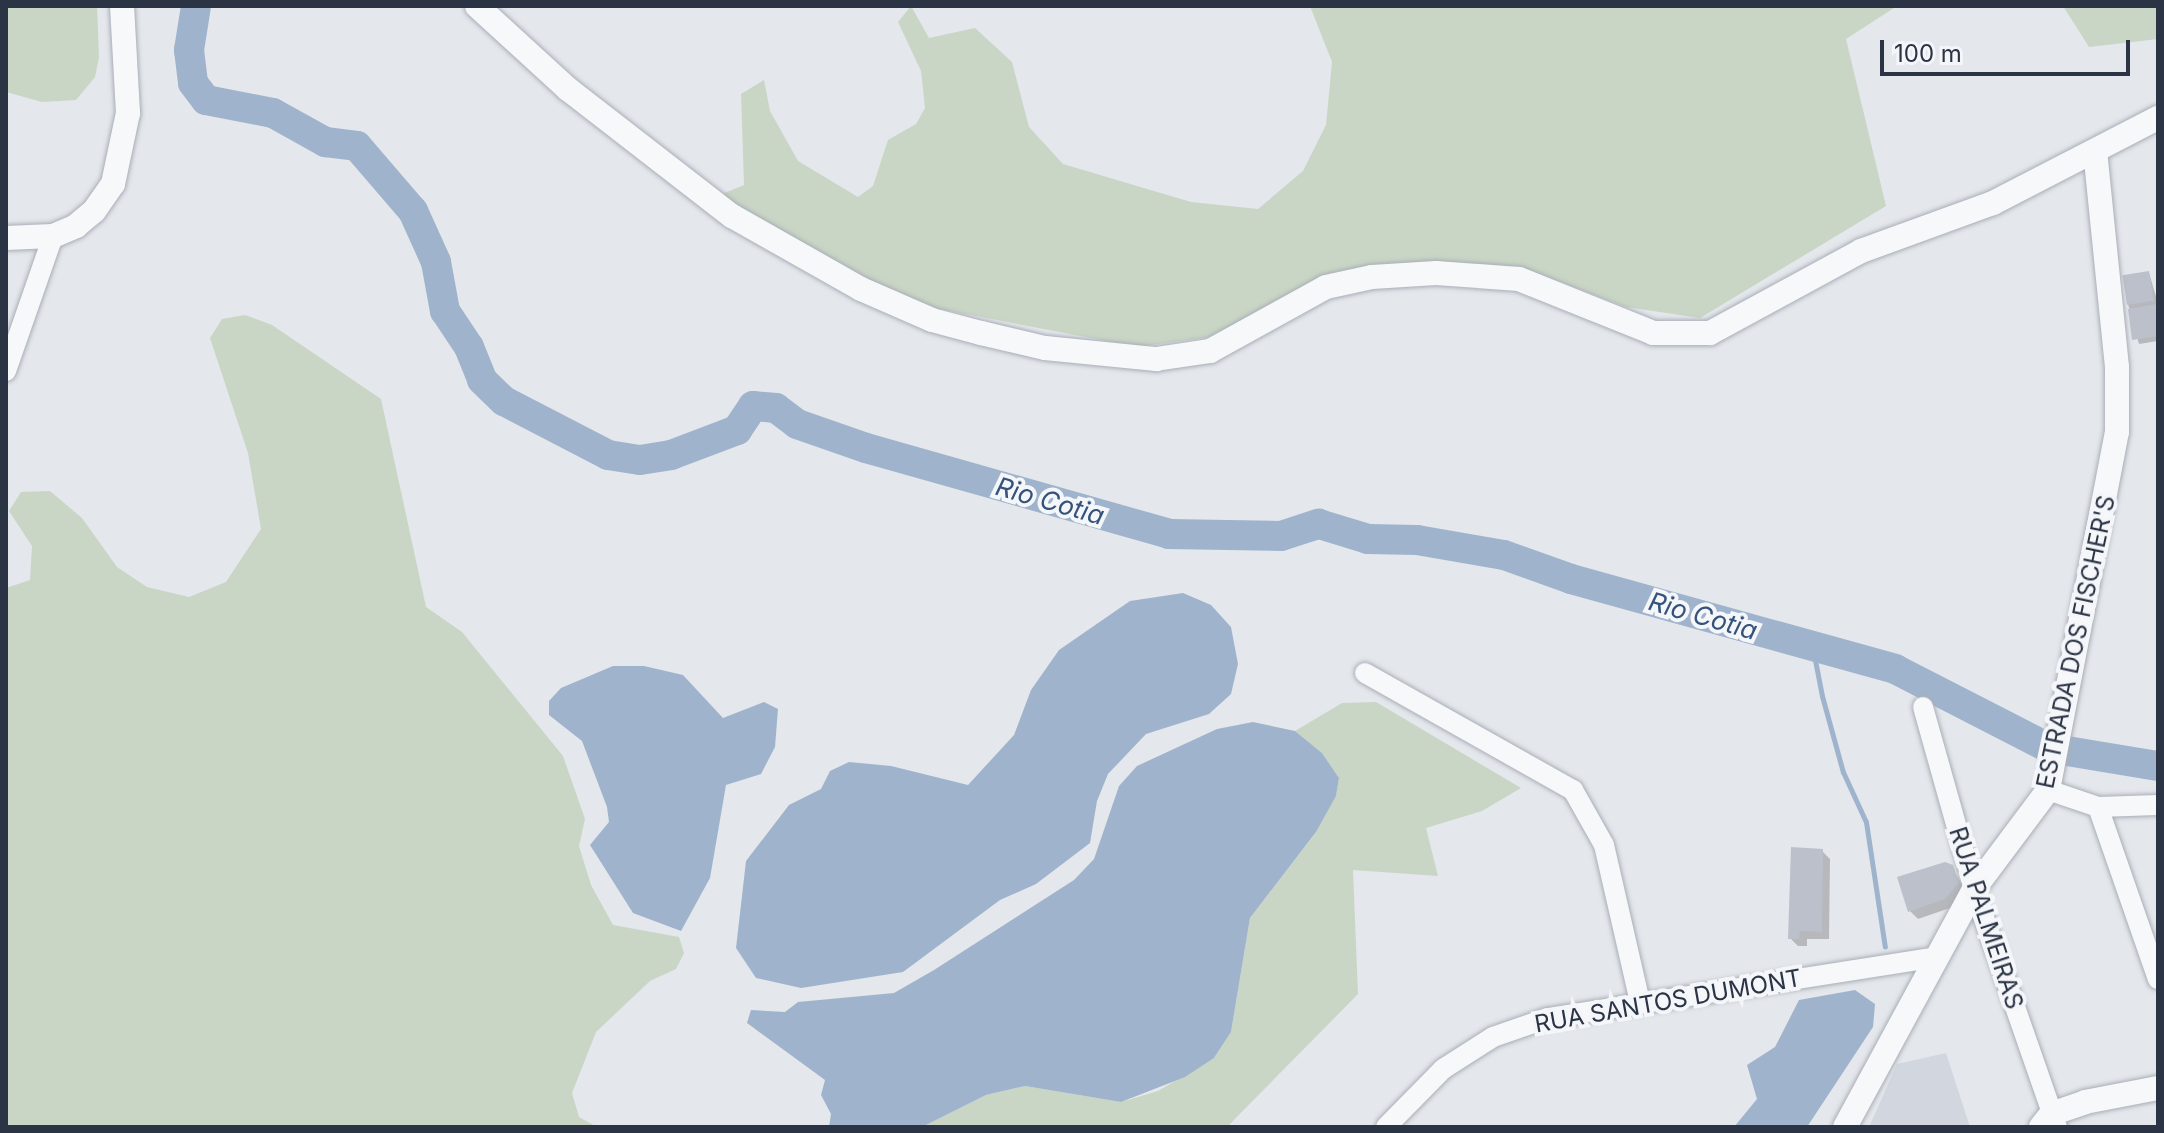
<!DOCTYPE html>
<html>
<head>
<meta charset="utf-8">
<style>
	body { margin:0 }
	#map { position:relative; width:2164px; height:1133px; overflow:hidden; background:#e4e7ec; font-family:Inter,sans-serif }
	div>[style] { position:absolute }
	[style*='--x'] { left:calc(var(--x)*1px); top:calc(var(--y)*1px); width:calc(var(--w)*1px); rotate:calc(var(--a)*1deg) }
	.built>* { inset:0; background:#d2d6de }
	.green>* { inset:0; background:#c9d6c5 }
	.water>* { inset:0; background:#9fb4cc }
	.shadow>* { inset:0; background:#0003 }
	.stream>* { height:5px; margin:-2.5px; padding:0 2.5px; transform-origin:2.5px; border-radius:2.5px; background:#9fb4cc }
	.river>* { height:30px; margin:-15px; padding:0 15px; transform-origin:15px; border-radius:15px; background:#9fb4cc }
	.building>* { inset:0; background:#bbc0ca; transform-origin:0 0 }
	.roads { filter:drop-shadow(0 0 2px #a9aeb7) drop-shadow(0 0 2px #a9aeb7) }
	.minor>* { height:20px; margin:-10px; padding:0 10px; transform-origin:10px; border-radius:10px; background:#f7f8fa }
	.tertiary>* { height:24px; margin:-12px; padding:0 12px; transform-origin:12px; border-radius:12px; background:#f7f8fa }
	span { translate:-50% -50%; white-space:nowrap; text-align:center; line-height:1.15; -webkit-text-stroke:8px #f4f6f9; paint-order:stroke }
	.street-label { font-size:24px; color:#2b3445 }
	.water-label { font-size:26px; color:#34527a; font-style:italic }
	.frame { position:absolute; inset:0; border:8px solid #2b3445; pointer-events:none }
	.scale { position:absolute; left:1880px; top:40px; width:250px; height:36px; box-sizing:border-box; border:4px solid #2b3445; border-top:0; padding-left:10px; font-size:24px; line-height:28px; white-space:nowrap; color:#2b3445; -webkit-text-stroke:6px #f4f6f9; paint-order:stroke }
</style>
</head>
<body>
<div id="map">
	<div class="built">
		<div style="clip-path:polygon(1946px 1053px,1970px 1127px,1869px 1127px,1897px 1064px)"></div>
	</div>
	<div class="green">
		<div style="clip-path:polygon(6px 6px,97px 6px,99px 57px,95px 77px,76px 100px,42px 102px,6px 92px)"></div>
		<div style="clip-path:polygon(911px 6px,929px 38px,975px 28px,1012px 62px,1029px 127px,1063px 164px,1191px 202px,1258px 209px,1303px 171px,1326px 125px,1332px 62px,1310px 6px,1897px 6px,1846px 39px,1886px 206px,1700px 318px,1626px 307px,1519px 266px,1364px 267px,1209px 337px,1138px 347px,887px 299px,710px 199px,744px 185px,741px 94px,764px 80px,770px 111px,798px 161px,858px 197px,873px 186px,888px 140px,916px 124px,925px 108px,921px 71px,898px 22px)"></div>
		<div style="clip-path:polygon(2063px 6px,2158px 6px,2158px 39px,2089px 47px)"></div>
		<div style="clip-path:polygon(245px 315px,272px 325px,381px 399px,426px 607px,462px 632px,563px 756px,585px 819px,579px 846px,591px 885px,613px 925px,679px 937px,684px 953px,676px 969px,650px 981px,596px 1032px,572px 1093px,579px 1117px,597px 1127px,6px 1127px,6px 588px,30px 580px,32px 546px,9px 511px,21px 492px,50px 491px,82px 518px,117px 567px,147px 587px,189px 597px,226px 582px,261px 529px,248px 453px,210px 338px,222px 319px)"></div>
		<div style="clip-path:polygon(1376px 702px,1521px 788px,1482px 811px,1426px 828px,1438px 876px,1353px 870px,1358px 994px,1227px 1127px,922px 1127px,986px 1095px,1025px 1086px,1121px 1102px,1158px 1091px,1214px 1058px,1231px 1032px,1250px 918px,1314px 835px,1336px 796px,1339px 778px,1322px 753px,1295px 731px,1342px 703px)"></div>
	</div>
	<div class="water">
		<div style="clip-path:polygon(1183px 593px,1211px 605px,1231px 627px,1238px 664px,1231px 694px,1209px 714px,1146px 734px,1108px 774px,1097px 801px,1090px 843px,1036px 884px,1000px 900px,903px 972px,801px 988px,756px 978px,736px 948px,746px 861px,789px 805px,821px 789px,830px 771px,849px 762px,891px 766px,968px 785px,1014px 735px,1031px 690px,1059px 650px,1130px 601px)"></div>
		<div style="clip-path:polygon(613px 666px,644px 666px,683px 675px,723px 718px,764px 702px,778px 709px,775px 747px,761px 774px,726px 785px,710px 878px,681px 931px,633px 913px,590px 845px,609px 822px,607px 807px,582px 741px,549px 715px,549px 701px,561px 688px)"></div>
		<div style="clip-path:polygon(1253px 722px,1295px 731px,1322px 753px,1339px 778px,1336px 796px,1316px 832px,1250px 918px,1231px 1032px,1214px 1058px,1185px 1077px,1121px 1102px,1025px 1086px,986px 1095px,922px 1127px,829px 1127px,831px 1114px,821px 1095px,825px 1080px,747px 1023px,751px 1010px,785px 1012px,798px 1002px,894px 993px,934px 970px,1074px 880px,1094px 859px,1119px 786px,1137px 766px,1217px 729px)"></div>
		<div style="clip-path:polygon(1855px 990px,1875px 1004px,1873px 1027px,1807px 1127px,1734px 1127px,1757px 1099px,1747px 1065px,1775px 1047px,1799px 1000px)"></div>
	</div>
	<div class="shadow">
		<div style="clip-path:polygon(2149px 273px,2158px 303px,2158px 341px,2139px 344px,2128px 304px)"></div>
		<div style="clip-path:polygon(1822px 851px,1830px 859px,1829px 939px,1807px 939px,1807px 946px,1798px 946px,1790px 938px)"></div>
		<div style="clip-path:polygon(1952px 867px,1966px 892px,1953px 907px,1918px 919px,1910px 911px)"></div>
	</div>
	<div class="stream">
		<div style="--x:1822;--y:650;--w:12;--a:125"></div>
		<div style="--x:1815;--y:660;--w:37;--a:79"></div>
		<div style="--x:1822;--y:696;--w:79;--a:74.6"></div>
		<div style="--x:1843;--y:772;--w:55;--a:65.3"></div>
		<div style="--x:1866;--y:822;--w:126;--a:81.4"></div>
	</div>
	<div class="river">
		<div style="--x:196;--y:6;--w:45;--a:99"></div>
		<div style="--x:189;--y:50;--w:33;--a:83"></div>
		<div style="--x:193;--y:83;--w:21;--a:53"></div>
		<div style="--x:206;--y:100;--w:68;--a:11"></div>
		<div style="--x:273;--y:113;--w:60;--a:29.1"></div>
		<div style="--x:325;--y:142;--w:32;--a:7"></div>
		<div style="--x:357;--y:146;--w:86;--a:49.3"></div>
		<div style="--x:413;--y:211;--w:56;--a:65.7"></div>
		<div style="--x:436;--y:262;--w:50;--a:79.6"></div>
		<div style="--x:445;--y:311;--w:43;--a:56.3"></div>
		<div style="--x:469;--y:347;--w:35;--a:68"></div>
		<div style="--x:482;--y:380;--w:30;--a:44"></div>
		<div style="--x:504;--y:401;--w:117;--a:27.4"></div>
		<div style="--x:608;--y:455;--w:32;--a:9"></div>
		<div style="--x:640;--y:460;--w:31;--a:-9"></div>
		<div style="--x:671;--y:455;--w:71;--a:-20.7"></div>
		<div style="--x:737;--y:430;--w:29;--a:-56"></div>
		<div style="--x:753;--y:406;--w:23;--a:5"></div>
		<div style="--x:776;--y:408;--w:26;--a:37"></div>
		<div style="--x:797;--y:424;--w:73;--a:19.2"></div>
		<div style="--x:866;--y:448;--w:315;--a:15.8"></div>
		<div style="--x:1169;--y:534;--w:112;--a:1"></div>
		<div style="--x:1281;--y:536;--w:40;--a:-18"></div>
		<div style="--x:1319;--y:524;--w:51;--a:17"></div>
		<div style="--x:1368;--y:539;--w:49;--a:1.2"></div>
		<div style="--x:1417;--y:540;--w:88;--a:9.8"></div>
		<div style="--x:1504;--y:555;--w:71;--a:19.7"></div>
		<div style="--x:1571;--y:579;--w:336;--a:15.5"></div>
		<div style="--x:1895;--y:669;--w:173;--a:27.2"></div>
		<div style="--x:2049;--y:748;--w:110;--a:9.4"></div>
	</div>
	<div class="building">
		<div style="left:2149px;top:271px;width:30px;height:27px;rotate:81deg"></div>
		<div style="clip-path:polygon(2157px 304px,2158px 336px,2132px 340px,2128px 309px)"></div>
		<div style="clip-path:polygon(1791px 847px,1823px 849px,1822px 932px,1800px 931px,1799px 939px,1788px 939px)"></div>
		<div style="clip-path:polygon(1945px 862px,1953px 865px,1959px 883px,1945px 899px,1908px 912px,1897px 877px)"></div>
	</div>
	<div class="roads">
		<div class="minor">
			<div style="--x:6;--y:371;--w:143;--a:-70.8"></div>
			<div style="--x:1365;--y:673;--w:239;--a:29.4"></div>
			<div style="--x:1573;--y:790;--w:63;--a:60.6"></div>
			<div style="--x:1604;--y:845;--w:161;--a:77.1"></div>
			<div style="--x:1923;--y:707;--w:189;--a:74.3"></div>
			<div style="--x:1974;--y:889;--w:252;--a:70.8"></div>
			<div style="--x:2048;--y:790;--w:53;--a:18.8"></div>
			<div style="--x:2098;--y:807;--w:60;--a:-1.9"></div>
			<div style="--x:2098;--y:807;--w:182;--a:70.8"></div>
			<div style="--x:1386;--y:1127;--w:81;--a:-45.5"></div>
			<div style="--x:1443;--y:1069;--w:59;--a:-32.6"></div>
			<div style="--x:1493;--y:1037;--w:58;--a:-19.1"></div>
			<div style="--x:1548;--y:1018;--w:393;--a:-8.9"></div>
		</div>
		<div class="tertiary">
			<div style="--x:477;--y:6;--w:123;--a:42.4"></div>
			<div style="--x:568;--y:89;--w:207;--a:37.8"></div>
			<div style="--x:732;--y:216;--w:148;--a:29.5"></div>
			<div style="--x:861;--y:289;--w:77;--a:23.6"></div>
			<div style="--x:932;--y:320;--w:51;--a:14.9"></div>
			<div style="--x:981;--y:333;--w:66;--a:13.2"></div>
			<div style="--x:1045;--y:348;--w:112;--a:5.7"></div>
			<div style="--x:1156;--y:359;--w:55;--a:-8.4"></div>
			<div style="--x:1210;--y:351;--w:132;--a:-28.9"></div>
			<div style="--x:1326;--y:287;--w:47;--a:-12.3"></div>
			<div style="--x:1372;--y:277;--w:64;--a:-3.6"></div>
			<div style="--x:1436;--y:273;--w:83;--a:4.1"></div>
			<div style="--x:1519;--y:279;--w:144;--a:21.9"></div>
			<div style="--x:1653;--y:333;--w:57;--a:0"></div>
			<div style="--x:1710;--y:333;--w:172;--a:-28.5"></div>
			<div style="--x:1861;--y:251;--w:140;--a:-20"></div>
			<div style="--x:1993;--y:203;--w:186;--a:-27.3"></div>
			<div style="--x:6;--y:238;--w:47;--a:-2.4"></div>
			<div style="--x:53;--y:236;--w:25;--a:-23"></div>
			<div style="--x:76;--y:226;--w:23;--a:-40"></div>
			<div style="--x:94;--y:211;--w:33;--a:-55"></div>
			<div style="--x:113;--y:184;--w:73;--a:-78.1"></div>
			<div style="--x:128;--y:113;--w:107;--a:-93.2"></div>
			<div style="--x:1845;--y:1127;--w:271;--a:-61.5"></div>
			<div style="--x:1974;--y:889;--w:124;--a:-53.2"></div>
			<div style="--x:2048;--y:790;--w:365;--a:-79.1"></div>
			<div style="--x:2117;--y:432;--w:65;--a:-90"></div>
			<div style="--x:2117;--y:367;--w:217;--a:-95.8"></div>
			<div style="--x:2041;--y:1127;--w:16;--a:-52"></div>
			<div style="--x:2051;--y:1114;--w:36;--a:-19"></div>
			<div style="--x:2085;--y:1102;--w:74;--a:-10.9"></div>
		</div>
	</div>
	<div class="street-label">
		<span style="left:2076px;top:642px;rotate:-78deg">ESTRADA DOS FISCHER'S</span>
		<span style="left:1986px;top:918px;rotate:72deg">RUA PALMEIRAS</span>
		<span style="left:1668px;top:1001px;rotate:-10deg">RUA SANTOS DUMONT</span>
	</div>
	<div class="water-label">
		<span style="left:1050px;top:501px;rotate:16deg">Rio Cotia</span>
		<span style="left:1703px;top:616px;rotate:16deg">Rio Cotia</span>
	</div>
	<div class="frame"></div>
	<div class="scale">100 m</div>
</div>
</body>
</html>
